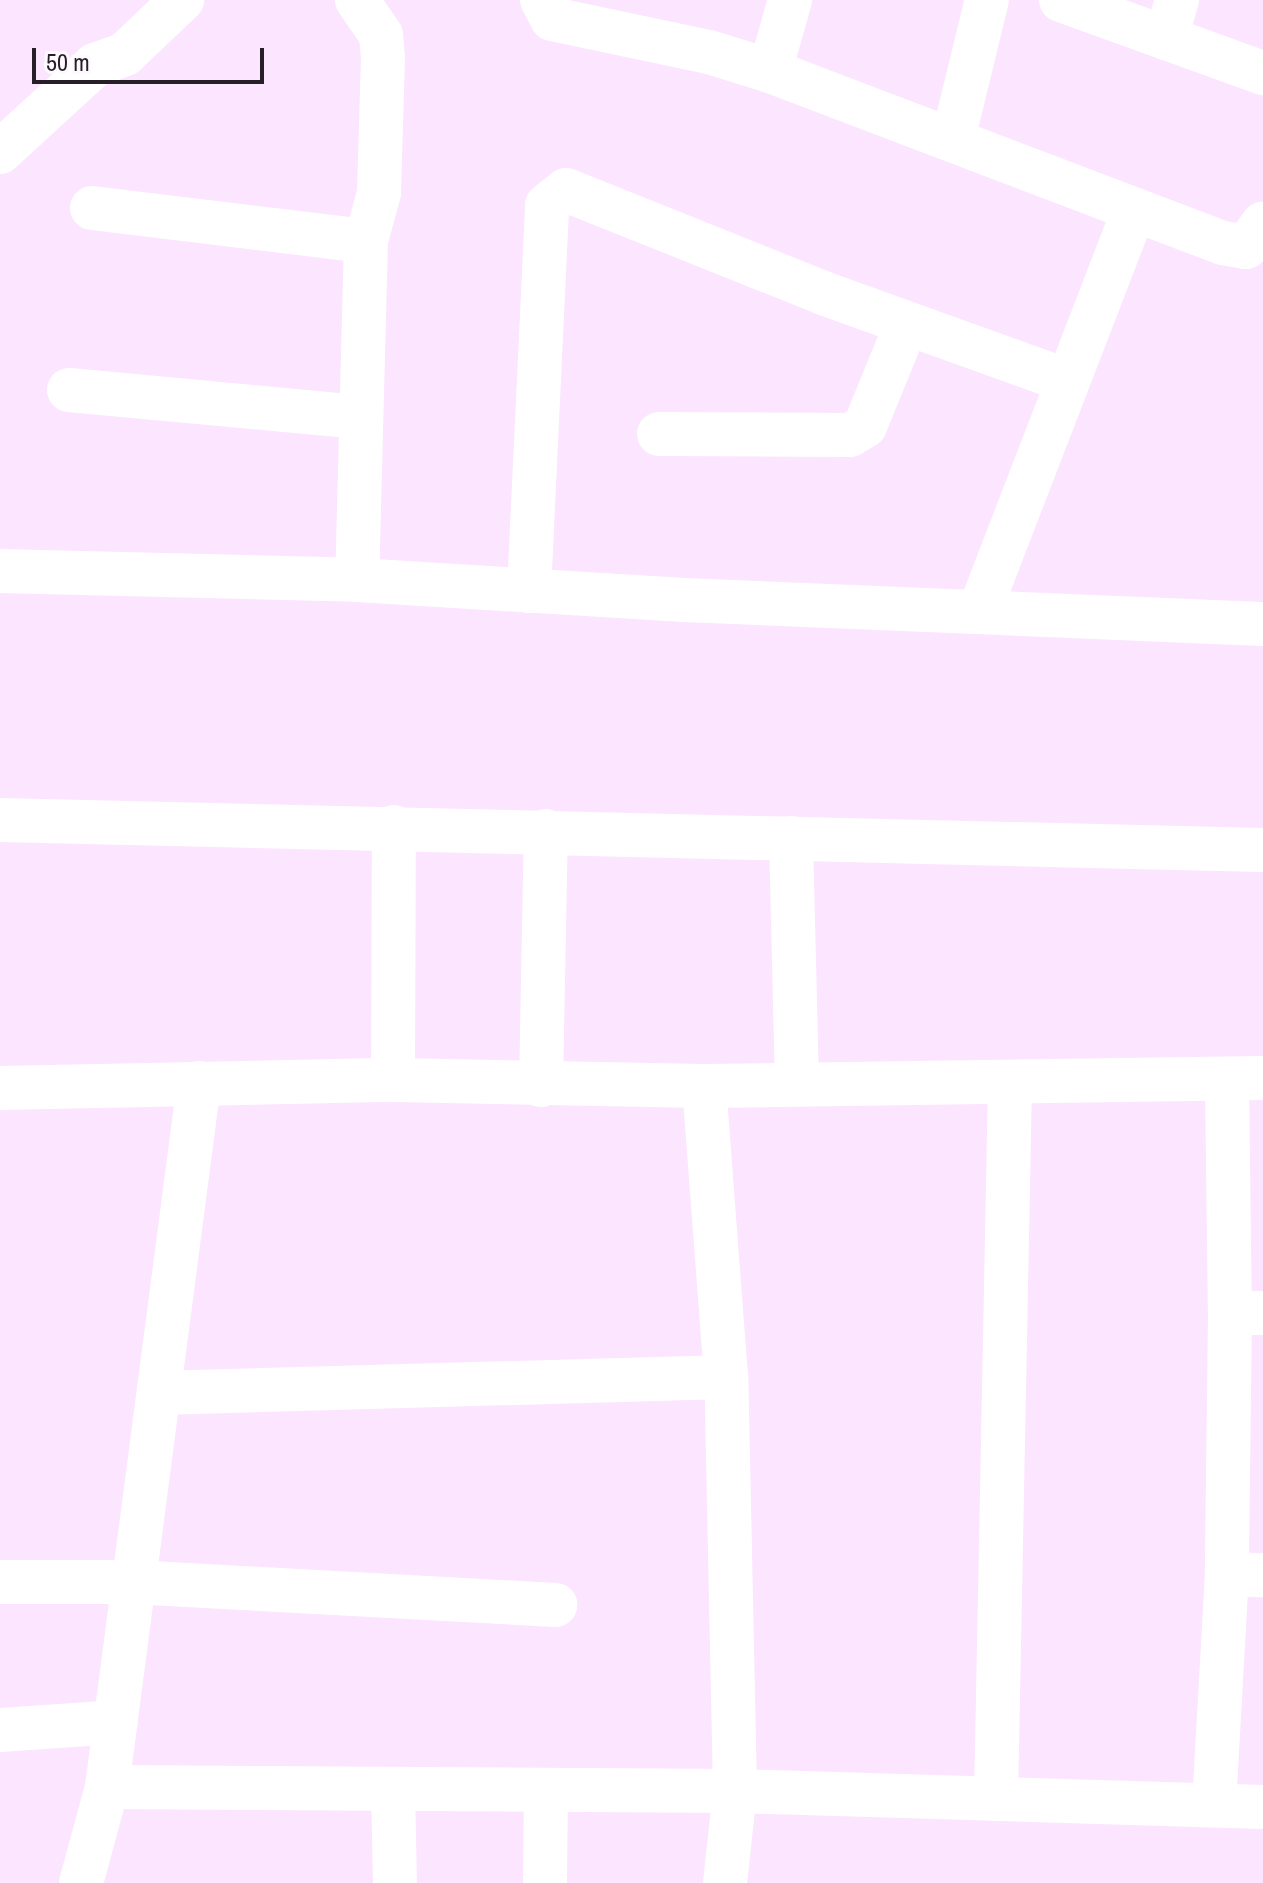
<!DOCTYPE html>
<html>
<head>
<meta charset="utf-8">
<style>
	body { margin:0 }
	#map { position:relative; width:1263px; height:1883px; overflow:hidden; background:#fce5fe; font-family:"Archivo Narrow",sans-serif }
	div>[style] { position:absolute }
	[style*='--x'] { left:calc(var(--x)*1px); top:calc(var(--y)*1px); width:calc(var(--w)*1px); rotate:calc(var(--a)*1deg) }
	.minor>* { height:44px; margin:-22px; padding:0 22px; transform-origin:22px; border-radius:22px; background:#fff }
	span { translate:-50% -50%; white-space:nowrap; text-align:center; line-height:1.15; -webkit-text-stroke:6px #fef9fe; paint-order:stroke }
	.scale { position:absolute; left:32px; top:48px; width:232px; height:36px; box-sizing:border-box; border:4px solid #271f28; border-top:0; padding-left:10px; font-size:24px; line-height:28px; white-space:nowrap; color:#271f28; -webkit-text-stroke:6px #fef9fe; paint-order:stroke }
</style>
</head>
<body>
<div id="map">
	<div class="minor">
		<div style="--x:357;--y:0;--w:42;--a:55.6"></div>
		<div style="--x:381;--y:35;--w:22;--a:85"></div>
		<div style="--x:383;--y:57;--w:136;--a:91.7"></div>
		<div style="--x:379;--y:193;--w:50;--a:105.2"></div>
		<div style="--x:542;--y:0;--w:21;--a:62"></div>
		<div style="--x:552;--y:19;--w:160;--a:11.9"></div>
		<div style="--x:709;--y:52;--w:64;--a:17.3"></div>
		<div style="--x:770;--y:71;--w:485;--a:20.8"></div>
		<div style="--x:1223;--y:243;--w:23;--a:10"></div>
		<div style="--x:1246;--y:247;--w:29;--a:-54"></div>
		<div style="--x:1061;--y:0;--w:215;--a:19.9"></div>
		<div style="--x:1166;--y:38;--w:40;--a:-74"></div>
		<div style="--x:770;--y:71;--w:74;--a:-74.3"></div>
		<div style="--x:953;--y:139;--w:143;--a:-76.3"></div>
		<div style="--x:0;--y:152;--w:129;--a:-42.5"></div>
		<div style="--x:95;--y:65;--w:32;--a:-20"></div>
		<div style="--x:125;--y:54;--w:79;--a:-43.5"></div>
		<div style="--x:92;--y:208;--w:276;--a:6.9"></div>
		<div style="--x:366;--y:241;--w:339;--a:91.5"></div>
		<div style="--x:69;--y:390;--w:293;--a:5.3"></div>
		<div style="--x:659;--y:434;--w:191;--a:0.3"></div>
		<div style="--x:850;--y:435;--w:17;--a:-31"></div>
		<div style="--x:865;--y:426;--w:111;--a:-67.8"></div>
		<div style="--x:0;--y:571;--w:357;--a:1.4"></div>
		<div style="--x:357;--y:580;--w:328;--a:3.5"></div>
		<div style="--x:684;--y:600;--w:579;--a:2.37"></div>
		<div style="--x:529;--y:591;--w:386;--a:-87.3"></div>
		<div style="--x:547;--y:205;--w:24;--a:-38"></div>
		<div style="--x:566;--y:190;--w:277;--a:21.8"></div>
		<div style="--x:823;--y:293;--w:257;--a:19.8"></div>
		<div style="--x:979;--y:612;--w:429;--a:-68.9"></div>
		<div style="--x:0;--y:820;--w:1263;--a:1.36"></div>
		<div style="--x:791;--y:838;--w:246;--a:88.6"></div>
		<div style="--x:1227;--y:1079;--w:234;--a:89.3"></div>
		<div style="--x:393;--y:1080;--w:253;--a:-89.8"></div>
		<div style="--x:541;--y:1085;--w:254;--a:-88.9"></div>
		<div style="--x:0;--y:1088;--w:393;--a:-1.2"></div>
		<div style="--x:393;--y:1080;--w:311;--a:1.1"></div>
		<div style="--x:1263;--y:1313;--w:33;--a:180"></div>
		<div style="--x:1230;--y:1313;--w:261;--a:90.7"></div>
		<div style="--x:1227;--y:1574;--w:36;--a:2"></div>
		<div style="--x:160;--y:1393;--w:566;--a:-1.62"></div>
		<div style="--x:726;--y:1377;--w:292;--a:-94.3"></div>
		<div style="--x:704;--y:1086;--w:559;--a:-0.82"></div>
		<div style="--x:0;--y:1582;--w:132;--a:0"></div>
		<div style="--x:132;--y:1582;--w:424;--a:3.1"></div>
		<div style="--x:0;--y:1730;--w:116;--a:-3.9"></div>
		<div style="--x:107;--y:1787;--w:628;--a:0.36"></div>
		<div style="--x:735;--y:1791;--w:528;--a:1.74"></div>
		<div style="--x:393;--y:1789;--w:94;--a:88.8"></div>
		<div style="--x:996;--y:1799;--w:717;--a:-88.88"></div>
		<div style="--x:1214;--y:1805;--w:231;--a:-86.8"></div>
		<div style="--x:81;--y:1883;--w:99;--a:-74.8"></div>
		<div style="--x:107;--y:1787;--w:710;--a:-82.55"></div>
		<div style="--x:545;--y:1883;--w:93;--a:-89.4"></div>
		<div style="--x:725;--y:1883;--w:93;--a:-83.8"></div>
		<div style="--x:735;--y:1791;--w:414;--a:-91.2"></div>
	</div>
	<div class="scale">50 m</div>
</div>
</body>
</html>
